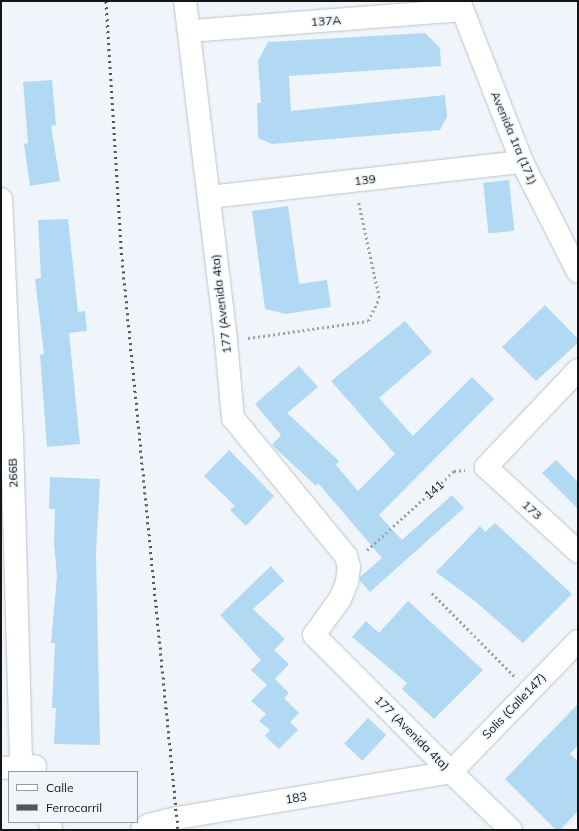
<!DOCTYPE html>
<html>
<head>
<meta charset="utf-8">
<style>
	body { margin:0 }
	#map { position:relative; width:579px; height:831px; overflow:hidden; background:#eff5fa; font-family:Mulish,sans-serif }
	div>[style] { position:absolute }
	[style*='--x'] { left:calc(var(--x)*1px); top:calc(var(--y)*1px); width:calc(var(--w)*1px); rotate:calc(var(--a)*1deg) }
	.building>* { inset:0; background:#b1d9f4; transform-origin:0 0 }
	.path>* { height:2.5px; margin-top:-1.25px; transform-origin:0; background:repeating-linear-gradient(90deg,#9da2a5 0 2px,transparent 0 5px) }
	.roads { filter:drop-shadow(0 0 1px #bdc3c7) drop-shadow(0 0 1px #bdc3c7) }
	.street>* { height:22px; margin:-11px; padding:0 11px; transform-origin:11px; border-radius:11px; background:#fff }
	.secondary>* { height:22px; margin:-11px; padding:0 11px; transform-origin:11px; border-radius:11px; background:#fff }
	.rail>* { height:3px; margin-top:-1.5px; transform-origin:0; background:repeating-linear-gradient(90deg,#535658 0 2px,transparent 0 6px) }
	span { translate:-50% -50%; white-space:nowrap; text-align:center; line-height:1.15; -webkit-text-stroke:3px #eff5fa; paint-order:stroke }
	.street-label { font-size:12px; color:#131516 }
	.frame { position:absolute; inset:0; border:2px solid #131516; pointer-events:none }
	.legend { position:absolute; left:8px; top:771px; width:130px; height:52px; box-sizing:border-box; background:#eff5fa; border:1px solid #979b9f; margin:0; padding:5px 7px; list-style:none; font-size:12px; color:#131516 }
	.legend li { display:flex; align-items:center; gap:8px; height:20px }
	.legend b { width:20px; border:1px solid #979b9f }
</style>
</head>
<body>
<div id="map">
	<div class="building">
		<div style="clip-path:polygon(425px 33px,440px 48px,441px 66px,289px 76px,291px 111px,445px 95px,447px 117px,440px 130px,272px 144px,258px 138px,257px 103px,261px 103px,258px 61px,268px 42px)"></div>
		<div style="clip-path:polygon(52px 80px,56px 125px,51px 126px,60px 181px,30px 186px,24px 144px,28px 143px,23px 82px)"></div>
		<div style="left:509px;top:180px;width:51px;height:26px;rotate:84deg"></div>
		<div style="clip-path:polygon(288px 206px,299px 284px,327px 280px,331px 307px,286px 314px,265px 309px,252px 211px)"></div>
		<div style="clip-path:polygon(68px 219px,78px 312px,85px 311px,87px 331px,69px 333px,80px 444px,47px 447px,40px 355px,44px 354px,35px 279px,41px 278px,38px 220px)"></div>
		<div style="clip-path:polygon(545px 305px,578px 339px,578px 343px,536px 381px,502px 347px)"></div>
		<div style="clip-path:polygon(405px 321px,432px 352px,379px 398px,413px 436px,472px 377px,494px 399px,379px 515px,402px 540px,452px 495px,464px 508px,370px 592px,360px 581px,360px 577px,382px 558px,318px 483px,316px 486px,272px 445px,281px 435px,255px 404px,299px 366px,318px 387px,287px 413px,339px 461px,336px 465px,358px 491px,395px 454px,331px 381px)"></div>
		<div style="clip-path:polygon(229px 450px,274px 496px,246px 526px,230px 510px,235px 506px,204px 476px)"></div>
		<div style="clip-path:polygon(556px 460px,578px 482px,578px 509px,542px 473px)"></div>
		<div style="clip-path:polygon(50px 477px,100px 479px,96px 553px,100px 745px,54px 744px,56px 708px,52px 708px,55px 643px,51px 643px,57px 576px,54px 543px,55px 509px,49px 509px)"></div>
		<div style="clip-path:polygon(495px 523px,572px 594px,523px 643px,476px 602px,436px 572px,480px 526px,485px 532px)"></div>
		<div style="clip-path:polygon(271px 566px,284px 581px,253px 609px,285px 639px,274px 650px,289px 664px,275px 679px,289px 693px,284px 698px,299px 713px,290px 722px,298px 730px,279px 749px,265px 736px,270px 730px,259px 721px,266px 714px,251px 701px,267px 685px,251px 670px,261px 660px,220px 615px)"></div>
		<div style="clip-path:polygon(408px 601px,483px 670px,434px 719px,402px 689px,407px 683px,352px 637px,366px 621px,379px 633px)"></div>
		<div style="clip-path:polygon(578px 704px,578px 745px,570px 754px,578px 761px,578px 811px,560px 830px,556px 830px,505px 779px)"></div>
		<div style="left:368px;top:718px;width:25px;height:35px;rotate:43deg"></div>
	</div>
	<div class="path">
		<div style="--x:248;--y:338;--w:121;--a:-8.1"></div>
		<div style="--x:368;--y:321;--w:25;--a:-64"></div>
		<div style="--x:379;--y:298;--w:99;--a:-102.2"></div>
		<div style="--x:367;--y:550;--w:118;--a:-42.2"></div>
		<div style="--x:454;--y:471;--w:11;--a:-5"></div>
		<div style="--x:432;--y:593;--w:117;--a:45.3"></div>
	</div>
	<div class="roads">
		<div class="street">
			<div style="--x:185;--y:1;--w:342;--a:83.1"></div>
			<div style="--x:226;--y:341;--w:77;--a:84.8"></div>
			<div style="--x:233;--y:418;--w:178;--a:50.7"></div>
			<div style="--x:346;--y:556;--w:11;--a:75"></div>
			<div style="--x:349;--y:567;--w:15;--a:98"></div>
			<div style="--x:347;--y:582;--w:18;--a:112"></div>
			<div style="--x:340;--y:599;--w:44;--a:125.8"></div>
			<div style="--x:314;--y:635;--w:194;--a:45"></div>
			<div style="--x:190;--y:31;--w:273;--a:-4.4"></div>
			<div style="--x:209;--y:197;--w:315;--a:-6.4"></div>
			<div style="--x:1;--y:199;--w:238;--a:87.4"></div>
			<div style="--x:12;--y:437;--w:331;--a:88.4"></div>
			<div style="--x:578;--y:370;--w:134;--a:133.5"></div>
			<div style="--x:486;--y:467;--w:125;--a:42.7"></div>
			<div style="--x:1;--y:768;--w:34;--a:-3"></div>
			<div style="--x:50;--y:822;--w:8;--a:83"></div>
		</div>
		<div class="secondary">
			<div style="--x:459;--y:1;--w:173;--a:68.6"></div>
			<div style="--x:522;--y:162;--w:123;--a:63"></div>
			<div style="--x:451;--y:772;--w:182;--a:-45.9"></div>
			<div style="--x:451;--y:772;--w:83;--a:44"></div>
			<div style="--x:142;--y:830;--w:9;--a:-36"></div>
			<div style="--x:149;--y:825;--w:29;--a:-14"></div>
			<div style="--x:177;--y:818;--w:278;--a:-9.5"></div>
		</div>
	</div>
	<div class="rail">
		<div style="--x:106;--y:1;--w:258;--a:86.5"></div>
		<div style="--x:122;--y:259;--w:574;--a:84.4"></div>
	</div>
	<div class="street-label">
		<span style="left:326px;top:21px;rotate:-4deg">137A</span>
		<span style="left:514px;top:138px;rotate:67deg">Avenida 1ra (171)</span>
		<span style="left:365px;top:180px;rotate:-7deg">139</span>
		<span style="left:221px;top:304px;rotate:-97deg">177 (Avenida 4ta)</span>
		<span style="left:13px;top:473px;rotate:-92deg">266B</span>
		<span style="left:434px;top:490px;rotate:-42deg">141</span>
		<span style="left:532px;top:510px;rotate:43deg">173</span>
		<span style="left:514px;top:706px;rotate:-46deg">Solis (Calle147)</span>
		<span style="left:412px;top:733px;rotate:45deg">177 (Avenida 4ta)</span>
		<span style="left:296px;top:798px;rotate:-9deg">183</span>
	</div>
	<div class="frame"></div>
	<ul class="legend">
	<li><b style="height:5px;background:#fff"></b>Calle</li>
	<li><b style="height:5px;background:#535658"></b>Ferrocarril</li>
	</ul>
</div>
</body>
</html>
